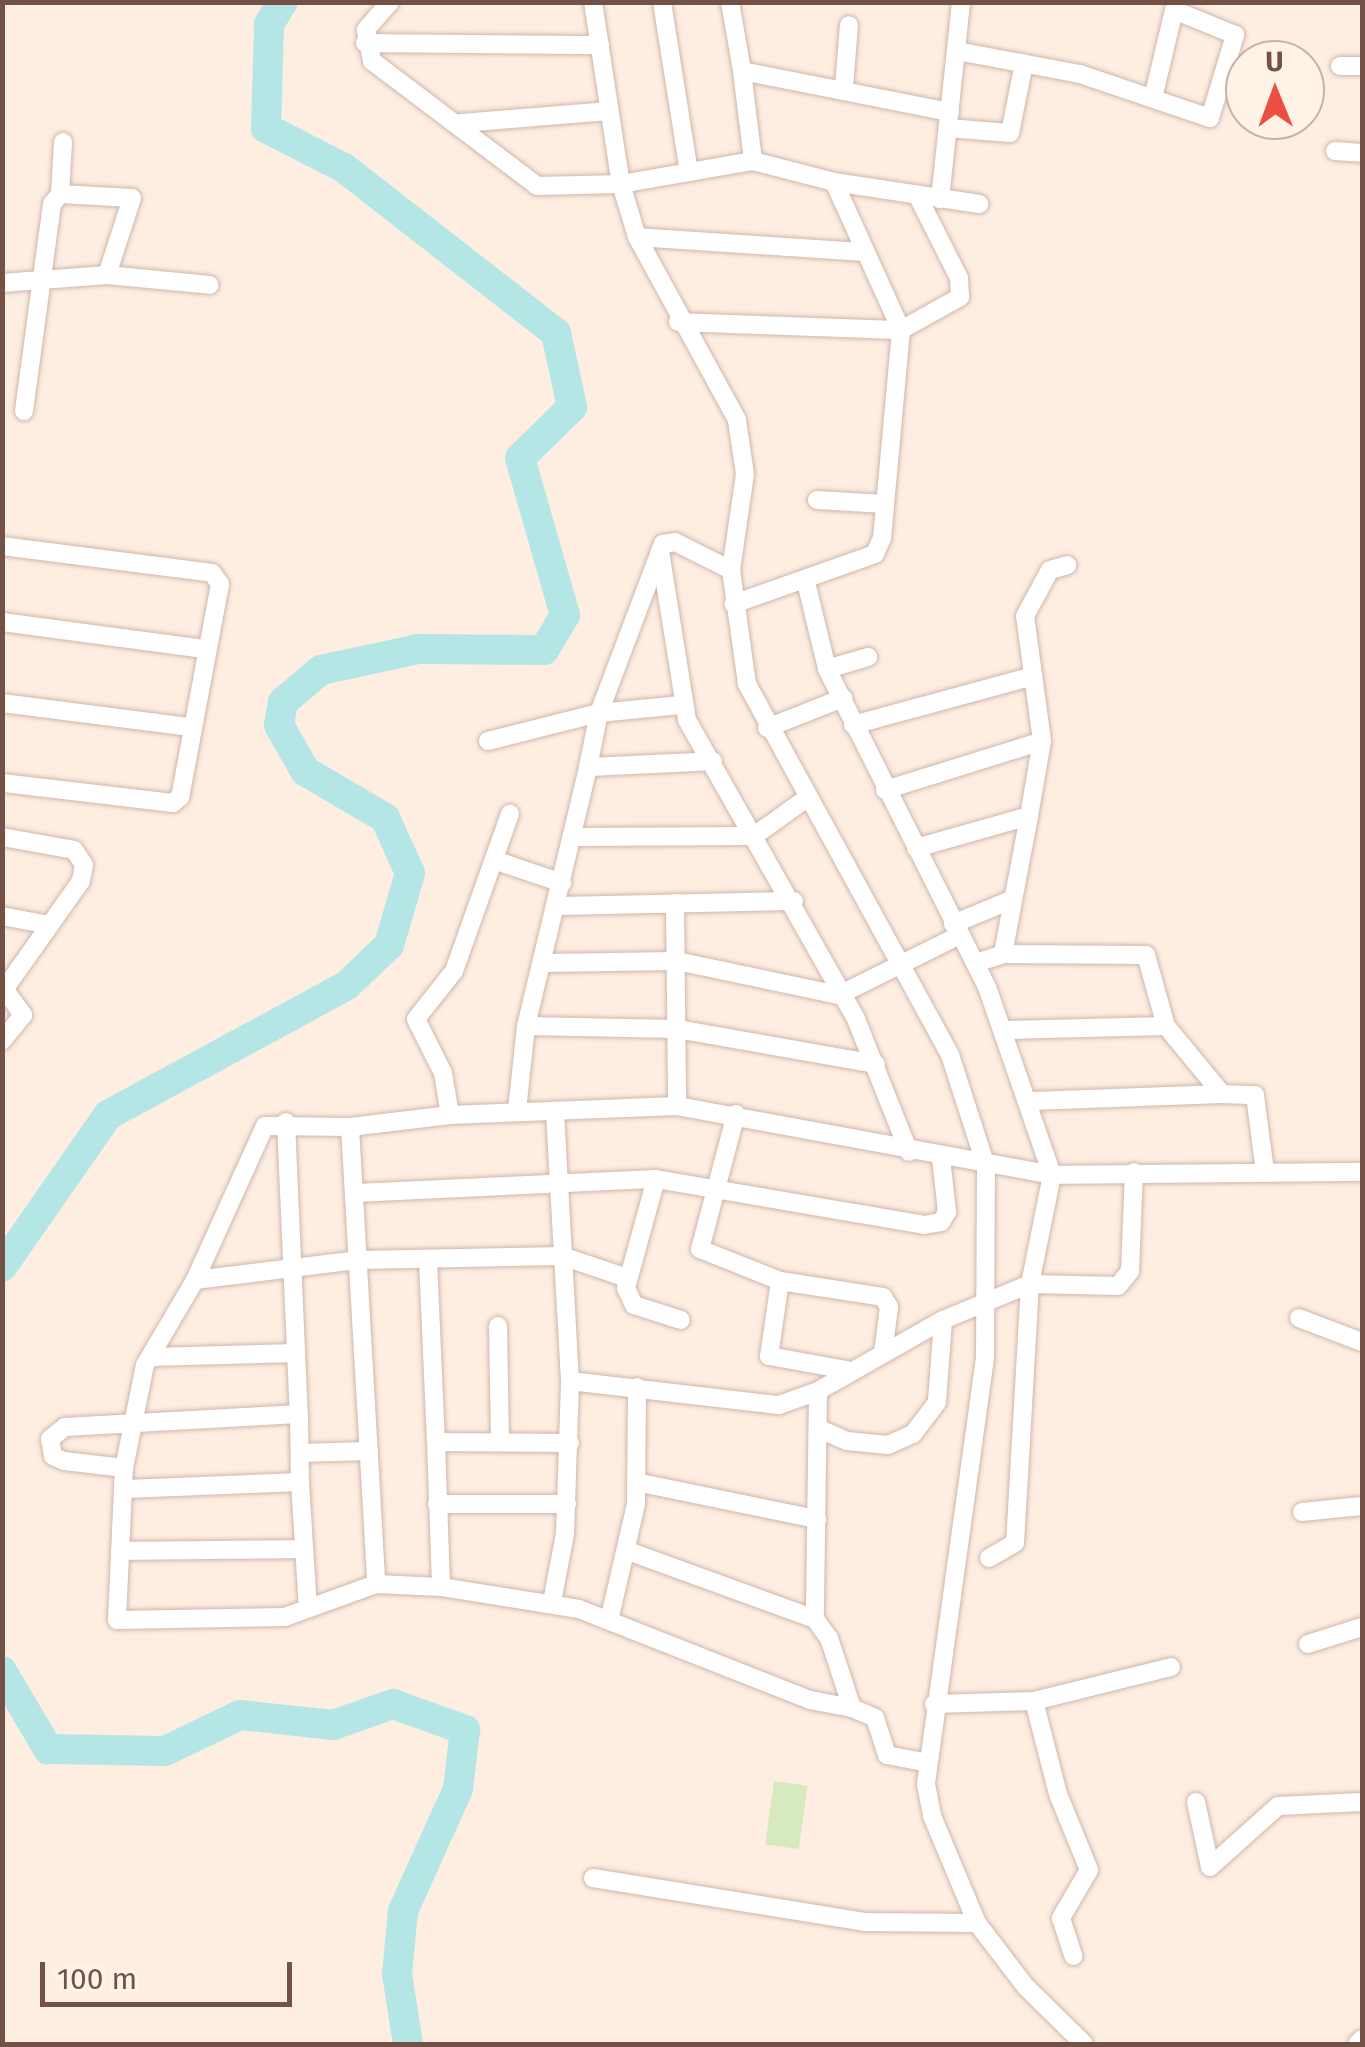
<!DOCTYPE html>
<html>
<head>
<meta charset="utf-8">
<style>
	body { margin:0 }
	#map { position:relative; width:1365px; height:2047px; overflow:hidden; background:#fdeee1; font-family:"Fira Sans",sans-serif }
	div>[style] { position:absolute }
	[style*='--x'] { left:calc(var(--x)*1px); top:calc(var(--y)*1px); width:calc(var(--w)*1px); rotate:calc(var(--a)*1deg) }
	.green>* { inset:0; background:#d7eabf; transform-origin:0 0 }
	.river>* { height:30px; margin:-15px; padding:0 15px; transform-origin:15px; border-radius:15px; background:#b5e6e6 }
	.roads { filter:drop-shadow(0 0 2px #d0b6aa) drop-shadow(0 0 2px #d0b6aa) }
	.minor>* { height:18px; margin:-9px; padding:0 9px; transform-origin:9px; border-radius:9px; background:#fff }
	span { translate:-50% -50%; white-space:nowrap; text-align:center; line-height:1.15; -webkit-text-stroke:8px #fff2e7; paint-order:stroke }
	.frame { position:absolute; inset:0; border:5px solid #745147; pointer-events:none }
	.north { position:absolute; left:1225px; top:40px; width:100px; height:100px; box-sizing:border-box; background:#fff2e7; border:2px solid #c7b2a7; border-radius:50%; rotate:359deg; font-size:28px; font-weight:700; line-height:40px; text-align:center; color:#745147 }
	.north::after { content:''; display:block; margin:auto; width:35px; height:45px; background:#eb4f42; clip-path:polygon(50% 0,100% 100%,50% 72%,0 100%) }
	.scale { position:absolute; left:40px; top:1962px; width:252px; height:45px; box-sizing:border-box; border:5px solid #745147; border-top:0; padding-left:12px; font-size:30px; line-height:35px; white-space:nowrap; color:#745147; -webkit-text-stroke:8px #fff2e7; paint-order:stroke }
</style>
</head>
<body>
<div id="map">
	<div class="green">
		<div style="left:774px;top:1781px;width:34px;height:64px;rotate:8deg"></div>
	</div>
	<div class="river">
		<div style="--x:2;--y:1267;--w:185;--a:-55.1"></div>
		<div style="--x:108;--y:1115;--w:271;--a:-28.5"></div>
		<div style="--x:346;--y:986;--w:59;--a:-43.6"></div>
		<div style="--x:389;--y:945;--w:75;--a:-73.7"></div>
		<div style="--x:410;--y:873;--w:60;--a:-114.4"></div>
		<div style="--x:385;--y:818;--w:93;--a:-149.6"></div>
		<div style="--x:305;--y:771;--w:53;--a:-119.5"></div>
		<div style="--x:279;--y:725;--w:23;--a:-80"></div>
		<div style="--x:283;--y:702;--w:50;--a:-40.1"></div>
		<div style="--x:321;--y:670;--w:99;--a:-12.2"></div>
		<div style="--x:418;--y:649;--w:126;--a:0.5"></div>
		<div style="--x:544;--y:650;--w:41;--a:-59"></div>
		<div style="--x:565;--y:615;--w:163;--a:-106"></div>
		<div style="--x:520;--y:458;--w:73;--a:-44.4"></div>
		<div style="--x:572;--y:407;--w:76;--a:-102.2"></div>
		<div style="--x:556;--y:333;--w:269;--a:-142.1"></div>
		<div style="--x:344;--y:168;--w:88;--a:-152.9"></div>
		<div style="--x:266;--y:128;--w:104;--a:-88.3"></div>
		<div style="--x:269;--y:24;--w:26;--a:-58"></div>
		<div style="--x:2;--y:1671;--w:91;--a:59.5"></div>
		<div style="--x:48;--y:1749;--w:117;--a:1"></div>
		<div style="--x:165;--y:1751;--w:83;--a:-25.6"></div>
		<div style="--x:240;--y:1715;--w:94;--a:6.1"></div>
		<div style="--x:333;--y:1725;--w:64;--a:-19.3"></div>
		<div style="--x:393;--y:1704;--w:77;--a:19.9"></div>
		<div style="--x:465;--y:1730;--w:59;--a:96.8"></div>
		<div style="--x:458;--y:1789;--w:134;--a:114.3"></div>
		<div style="--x:403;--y:1911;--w:63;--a:95.4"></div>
		<div style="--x:397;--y:1974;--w:71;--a:81.1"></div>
	</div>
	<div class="roads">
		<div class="minor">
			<div style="--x:390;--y:2;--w:37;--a:131"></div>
			<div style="--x:366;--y:30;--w:32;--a:79"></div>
			<div style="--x:372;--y:61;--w:207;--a:37.1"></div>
			<div style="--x:537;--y:186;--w:84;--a:-1.4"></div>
			<div style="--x:621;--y:184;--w:134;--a:-9.9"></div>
			<div style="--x:753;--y:161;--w:84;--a:14.5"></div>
			<div style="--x:834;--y:182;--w:147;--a:8.6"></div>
			<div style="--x:593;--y:2;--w:184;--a:81.3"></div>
			<div style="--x:621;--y:184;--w:55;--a:73.2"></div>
			<div style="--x:637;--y:237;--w:209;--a:61.3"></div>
			<div style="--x:737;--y:420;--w:55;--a:81.6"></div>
			<div style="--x:745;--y:474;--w:97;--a:98.3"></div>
			<div style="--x:662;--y:2;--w:172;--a:81"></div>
			<div style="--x:730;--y:2;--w:70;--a:80.1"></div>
			<div style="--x:742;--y:71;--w:212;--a:11.2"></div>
			<div style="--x:365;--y:43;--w:235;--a:0.5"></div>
			<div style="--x:957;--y:51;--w:125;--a:10.6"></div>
			<div style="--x:1080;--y:74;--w:137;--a:18.7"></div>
			<div style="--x:1210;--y:118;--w:87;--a:-73.2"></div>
			<div style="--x:1235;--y:35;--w:66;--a:-157.7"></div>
			<div style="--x:1174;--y:10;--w:90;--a:103.4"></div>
			<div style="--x:1340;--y:66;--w:22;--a:0"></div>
			<div style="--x:742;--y:71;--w:91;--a:83"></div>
			<div style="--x:844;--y:87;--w:62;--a:-85.4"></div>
			<div style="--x:461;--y:123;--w:149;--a:-4.6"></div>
			<div style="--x:948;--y:128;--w:62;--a:4.6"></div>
			<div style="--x:1010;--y:133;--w:71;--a:-78.7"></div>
			<div style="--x:1335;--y:151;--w:27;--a:4"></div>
			<div style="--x:834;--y:182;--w:162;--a:65.6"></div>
			<div style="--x:901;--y:330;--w:68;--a:-29.2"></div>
			<div style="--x:960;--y:297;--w:19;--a:-93"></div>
			<div style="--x:959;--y:278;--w:91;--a:-116.8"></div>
			<div style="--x:60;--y:194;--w:52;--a:-86.7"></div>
			<div style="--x:940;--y:199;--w:198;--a:-83.9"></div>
			<div style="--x:637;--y:237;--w:227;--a:3.8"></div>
			<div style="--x:2;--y:283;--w:105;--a:-4.4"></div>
			<div style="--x:107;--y:275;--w:103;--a:5.5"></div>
			<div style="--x:678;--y:322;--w:223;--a:2.1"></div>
			<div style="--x:901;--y:330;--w:209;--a:95.2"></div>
			<div style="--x:882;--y:538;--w:17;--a:114"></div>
			<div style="--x:875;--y:554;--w:150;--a:160.5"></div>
			<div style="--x:24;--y:411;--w:209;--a:-82.3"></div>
			<div style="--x:52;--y:204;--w:13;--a:-51"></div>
			<div style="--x:60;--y:194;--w:72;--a:3.2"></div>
			<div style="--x:132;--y:198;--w:81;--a:108"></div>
			<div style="--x:817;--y:500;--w:68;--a:3.4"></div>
			<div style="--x:2;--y:546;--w:212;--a:7.3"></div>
			<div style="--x:212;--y:573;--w:14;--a:54"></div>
			<div style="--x:220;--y:584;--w:217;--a:100.6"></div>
			<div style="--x:180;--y:797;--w:9;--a:139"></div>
			<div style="--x:173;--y:803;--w:172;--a:-173.3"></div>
			<div style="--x:660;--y:551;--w:171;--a:80.9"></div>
			<div style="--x:687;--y:720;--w:343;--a:60.5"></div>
			<div style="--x:856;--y:1019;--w:143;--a:68.3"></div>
			<div style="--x:806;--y:582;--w:89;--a:76.4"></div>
			<div style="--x:827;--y:669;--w:356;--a:63.3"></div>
			<div style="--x:987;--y:987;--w:199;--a:70.9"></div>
			<div style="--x:1052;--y:1175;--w:111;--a:101.4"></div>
			<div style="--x:1030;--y:1284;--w:259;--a:93.3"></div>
			<div style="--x:1015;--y:1543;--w:30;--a:150"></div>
			<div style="--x:2;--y:622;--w:204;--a:7.6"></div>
			<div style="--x:827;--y:669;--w:43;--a:-16.3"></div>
			<div style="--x:2;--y:703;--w:190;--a:7.3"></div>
			<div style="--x:853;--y:725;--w:187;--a:-15.2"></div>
			<div style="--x:767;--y:728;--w:82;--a:-21.5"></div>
			<div style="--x:488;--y:741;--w:114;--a:-14.2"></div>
			<div style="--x:599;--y:713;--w:82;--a:-5.6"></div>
			<div style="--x:588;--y:767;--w:55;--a:-78.5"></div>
			<div style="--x:599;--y:713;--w:181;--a:-69.3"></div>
			<div style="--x:663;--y:544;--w:12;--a:-9"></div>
			<div style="--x:675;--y:542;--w:63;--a:26.6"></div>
			<div style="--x:731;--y:570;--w:115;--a:82"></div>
			<div style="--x:747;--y:684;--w:423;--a:61.3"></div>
			<div style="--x:950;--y:1055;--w:117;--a:72"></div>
			<div style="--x:986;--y:1166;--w:192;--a:90.3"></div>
			<div style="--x:985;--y:1358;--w:430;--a:97.9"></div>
			<div style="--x:926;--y:1784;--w:33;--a:79"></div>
			<div style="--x:932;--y:1816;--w:116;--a:67.2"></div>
			<div style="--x:977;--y:1923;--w:81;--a:52.6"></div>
			<div style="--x:1026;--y:1987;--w:81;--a:44.5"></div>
			<div style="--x:885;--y:790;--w:164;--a:-17.3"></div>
			<div style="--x:2;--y:837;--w:73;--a:10.2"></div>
			<div style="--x:74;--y:850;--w:18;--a:56"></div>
			<div style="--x:84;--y:865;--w:16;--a:101"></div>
			<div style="--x:81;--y:881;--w:130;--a:125.3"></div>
			<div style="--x:572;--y:837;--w:182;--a:-0.3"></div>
			<div style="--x:754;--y:836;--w:65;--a:-35.6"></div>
			<div style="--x:916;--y:848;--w:117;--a:-15.8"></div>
			<div style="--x:1029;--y:816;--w:76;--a:-80.2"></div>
			<div style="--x:1042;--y:741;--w:126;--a:-97.7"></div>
			<div style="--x:1025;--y:616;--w:52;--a:-61.5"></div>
			<div style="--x:1050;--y:570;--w:18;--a:-16"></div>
			<div style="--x:494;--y:860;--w:72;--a:18.7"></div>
			<div style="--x:675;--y:903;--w:203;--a:89.4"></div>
			<div style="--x:557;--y:906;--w:237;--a:-1.2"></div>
			<div style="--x:2;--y:916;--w:48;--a:10.8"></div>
			<div style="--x:953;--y:924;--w:63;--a:-22.5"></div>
			<div style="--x:1003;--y:954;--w:140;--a:-79.3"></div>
			<div style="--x:543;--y:963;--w:134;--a:-0.9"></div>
			<div style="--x:677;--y:961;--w:166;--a:11.9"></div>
			<div style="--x:839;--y:995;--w:135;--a:-26.4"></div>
			<div style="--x:976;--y:963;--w:28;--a:-18"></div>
			<div style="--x:1003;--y:954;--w:143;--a:0.4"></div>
			<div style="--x:1146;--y:955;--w:74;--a:74.3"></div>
			<div style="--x:1166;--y:1026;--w:88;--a:50.5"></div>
			<div style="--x:1222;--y:1094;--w:190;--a:177.9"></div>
			<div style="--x:2;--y:986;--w:36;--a:54"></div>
			<div style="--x:23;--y:1015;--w:33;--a:129"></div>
			<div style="--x:526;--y:1026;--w:266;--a:-76.5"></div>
			<div style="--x:588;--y:767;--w:125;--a:-2.7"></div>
			<div style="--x:1006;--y:1030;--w:160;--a:-1.4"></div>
			<div style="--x:1222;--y:1094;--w:33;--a:2"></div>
			<div style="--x:1255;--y:1095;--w:78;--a:82.6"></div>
			<div style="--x:517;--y:1111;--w:85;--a:-84"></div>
			<div style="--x:526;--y:1026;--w:151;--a:1.1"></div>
			<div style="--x:677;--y:1029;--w:202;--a:10"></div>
			<div style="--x:736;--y:1114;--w:140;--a:104.9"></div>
			<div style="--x:700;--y:1249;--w:86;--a:21.8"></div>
			<div style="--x:780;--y:1281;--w:104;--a:8.8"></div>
			<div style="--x:883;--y:1297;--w:12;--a:59"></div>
			<div style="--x:889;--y:1307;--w:46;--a:97.4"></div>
			<div style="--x:450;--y:1115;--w:43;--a:-99.5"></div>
			<div style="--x:443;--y:1073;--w:60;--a:-116.6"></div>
			<div style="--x:416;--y:1019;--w:61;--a:-51.6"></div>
			<div style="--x:454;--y:971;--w:167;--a:-70.4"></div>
			<div style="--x:286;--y:1122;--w:292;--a:87.5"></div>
			<div style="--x:350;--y:1127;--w:458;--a:86.7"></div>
			<div style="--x:656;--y:1179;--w:113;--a:105.4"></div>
			<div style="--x:626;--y:1288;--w:19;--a:65"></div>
			<div style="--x:634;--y:1305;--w:49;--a:17.7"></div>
			<div style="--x:356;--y:1193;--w:300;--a:-2.7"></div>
			<div style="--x:656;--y:1179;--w:272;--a:9.7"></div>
			<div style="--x:924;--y:1225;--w:17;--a:-10"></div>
			<div style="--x:941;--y:1222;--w:12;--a:-59"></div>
			<div style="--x:947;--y:1212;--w:54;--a:-96.3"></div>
			<div style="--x:428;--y:1260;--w:182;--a:87.5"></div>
			<div style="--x:436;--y:1442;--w:134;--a:0.4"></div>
			<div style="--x:195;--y:1280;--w:165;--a:-7"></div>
			<div style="--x:359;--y:1260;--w:203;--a:-1.1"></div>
			<div style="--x:562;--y:1256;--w:69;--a:18.7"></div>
			<div style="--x:780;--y:1281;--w:76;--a:98.3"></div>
			<div style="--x:769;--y:1356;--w:79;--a:10.2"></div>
			<div style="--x:1299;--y:1318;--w:67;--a:20.9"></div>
			<div style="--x:498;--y:1326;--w:116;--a:89"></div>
			<div style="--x:151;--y:1357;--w:145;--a:-1.6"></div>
			<div style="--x:570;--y:1381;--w:210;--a:6.6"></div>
			<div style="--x:779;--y:1405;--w:41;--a:-19.7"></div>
			<div style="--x:818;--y:1391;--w:144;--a:-29.6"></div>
			<div style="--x:943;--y:1320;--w:94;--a:-22.5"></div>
			<div style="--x:1030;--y:1284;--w:88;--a:1.3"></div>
			<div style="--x:1118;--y:1286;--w:19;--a:-51"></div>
			<div style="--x:1130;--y:1271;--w:99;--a:-87.7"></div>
			<div style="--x:818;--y:1391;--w:228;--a:90.8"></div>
			<div style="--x:815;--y:1619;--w:24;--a:54"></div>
			<div style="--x:829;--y:1638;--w:74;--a:71.8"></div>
			<div style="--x:852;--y:1708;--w:43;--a:-169.2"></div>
			<div style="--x:810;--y:1700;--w:248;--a:-158.5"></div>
			<div style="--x:579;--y:1609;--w:140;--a:-170.9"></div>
			<div style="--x:441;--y:1587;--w:65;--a:-177.4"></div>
			<div style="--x:376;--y:1584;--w:97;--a:160.1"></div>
			<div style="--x:285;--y:1617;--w:168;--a:179"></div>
			<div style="--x:117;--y:1620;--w:152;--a:-87.4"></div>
			<div style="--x:124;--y:1468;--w:105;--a:-78.5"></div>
			<div style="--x:145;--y:1365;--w:99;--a:-59.5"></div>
			<div style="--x:195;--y:1280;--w:169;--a:-65.6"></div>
			<div style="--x:265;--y:1126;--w:85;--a:0.7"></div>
			<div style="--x:350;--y:1127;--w:101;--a:-6.8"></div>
			<div style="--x:450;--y:1115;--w:227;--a:-2.3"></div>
			<div style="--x:677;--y:1106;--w:381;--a:10.4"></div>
			<div style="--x:1052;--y:1175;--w:310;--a:-0.6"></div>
			<div style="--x:822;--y:1430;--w:27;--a:24"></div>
			<div style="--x:847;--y:1441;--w:41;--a:5.6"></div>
			<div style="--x:888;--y:1445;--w:27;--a:-24"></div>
			<div style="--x:913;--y:1434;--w:40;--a:-53"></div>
			<div style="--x:937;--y:1402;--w:82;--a:-85.8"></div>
			<div style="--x:436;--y:1442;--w:145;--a:88"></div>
			<div style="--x:300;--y:1453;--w:69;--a:-1.7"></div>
			<div style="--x:124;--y:1468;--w:60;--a:-173.3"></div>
			<div style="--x:64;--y:1461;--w:12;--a:-156"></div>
			<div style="--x:53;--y:1456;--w:17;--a:-100"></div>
			<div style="--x:50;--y:1439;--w:19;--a:-39"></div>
			<div style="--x:65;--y:1427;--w:234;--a:-3.2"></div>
			<div style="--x:299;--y:1414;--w:68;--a:89.2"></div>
			<div style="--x:300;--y:1482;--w:174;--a:177.7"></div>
			<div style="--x:300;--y:1482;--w:126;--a:86.4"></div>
			<div style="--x:636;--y:1482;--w:185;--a:11.6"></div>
			<div style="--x:437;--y:1504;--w:130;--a:0"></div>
			<div style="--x:1302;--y:1512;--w:60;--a:-5.7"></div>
			<div style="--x:120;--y:1551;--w:183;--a:-0.6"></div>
			<div style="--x:628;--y:1551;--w:199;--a:20"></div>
			<div style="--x:552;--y:1602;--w:69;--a:-79.2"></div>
			<div style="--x:565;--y:1534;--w:153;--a:-88.1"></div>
			<div style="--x:570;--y:1381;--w:271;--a:-93.2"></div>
			<div style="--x:609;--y:1621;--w:120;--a:-77"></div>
			<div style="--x:636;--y:1504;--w:117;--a:-89.5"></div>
			<div style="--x:1308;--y:1644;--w:57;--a:-17.5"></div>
			<div style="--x:1034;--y:1701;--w:96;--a:75.5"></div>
			<div style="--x:1058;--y:1794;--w:82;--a:67.8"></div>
			<div style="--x:1089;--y:1870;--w:56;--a:120.3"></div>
			<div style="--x:1061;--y:1918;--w:40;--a:72"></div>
			<div style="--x:934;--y:1704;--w:100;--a:-1.7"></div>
			<div style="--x:1034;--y:1701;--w:141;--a:-13.9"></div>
			<div style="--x:852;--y:1708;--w:25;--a:23"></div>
			<div style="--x:875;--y:1718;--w:39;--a:72"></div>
			<div style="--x:887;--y:1755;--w:42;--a:11"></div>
			<div style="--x:1196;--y:1802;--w:66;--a:77.8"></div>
			<div style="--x:1210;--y:1867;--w:91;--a:-41.9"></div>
			<div style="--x:1278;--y:1806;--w:84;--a:-2.7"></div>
			<div style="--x:593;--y:1878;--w:275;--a:9.2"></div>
			<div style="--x:864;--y:1922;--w:113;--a:0.5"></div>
			<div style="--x:1357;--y:2044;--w:7;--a:-45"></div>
		</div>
	</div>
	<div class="frame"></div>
	<div class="north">U</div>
	<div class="scale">100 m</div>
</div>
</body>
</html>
